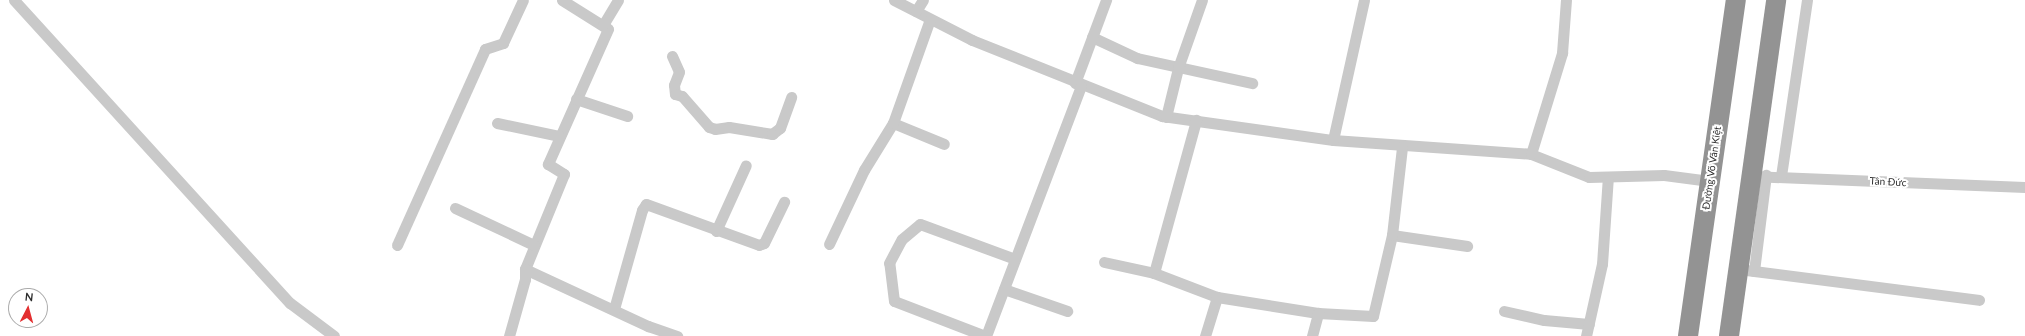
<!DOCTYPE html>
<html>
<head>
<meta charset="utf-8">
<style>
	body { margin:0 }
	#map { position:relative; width:2025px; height:336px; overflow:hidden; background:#fff; font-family:Lato,sans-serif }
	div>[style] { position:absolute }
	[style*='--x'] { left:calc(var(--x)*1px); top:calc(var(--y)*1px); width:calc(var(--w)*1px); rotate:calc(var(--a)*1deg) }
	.street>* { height:11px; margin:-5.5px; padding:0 5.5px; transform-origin:5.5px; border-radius:5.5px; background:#c9c9c9 }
	.highway>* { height:20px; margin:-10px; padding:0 10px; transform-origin:10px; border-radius:10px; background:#939393 }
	span { translate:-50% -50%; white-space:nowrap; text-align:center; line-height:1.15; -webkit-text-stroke:4px #fff; paint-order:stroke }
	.street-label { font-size:10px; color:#2c2c2c }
	.north { position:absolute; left:8px; top:288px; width:40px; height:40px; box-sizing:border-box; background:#fff; border:1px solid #ababab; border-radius:50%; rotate:6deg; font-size:11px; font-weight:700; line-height:16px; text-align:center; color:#2c2c2c }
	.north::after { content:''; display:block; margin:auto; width:14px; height:18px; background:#e32f30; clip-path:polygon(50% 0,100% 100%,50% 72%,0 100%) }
</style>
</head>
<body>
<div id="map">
	<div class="street">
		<div style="--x:14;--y:0;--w:410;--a:47.7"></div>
		<div style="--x:290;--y:303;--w:55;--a:36.9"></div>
		<div style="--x:562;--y:0;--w:54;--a:32.2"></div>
		<div style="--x:608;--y:29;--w:148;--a:114"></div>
		<div style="--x:548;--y:164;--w:19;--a:32"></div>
		<div style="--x:564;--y:174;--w:103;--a:112.3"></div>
		<div style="--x:525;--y:269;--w:136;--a:24.9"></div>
		<div style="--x:648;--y:326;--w:31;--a:19"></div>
		<div style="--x:894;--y:0;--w:88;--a:27.1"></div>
		<div style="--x:972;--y:40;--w:205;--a:21.8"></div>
		<div style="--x:1162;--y:116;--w:173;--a:8"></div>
		<div style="--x:1333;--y:140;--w:198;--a:4"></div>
		<div style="--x:1531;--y:154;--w:62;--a:21.6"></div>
		<div style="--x:1589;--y:177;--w:75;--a:-1.5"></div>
		<div style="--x:1664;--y:175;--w:46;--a:7.4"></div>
		<div style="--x:916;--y:11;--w:13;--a:-58"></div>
		<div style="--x:603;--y:25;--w:29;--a:-59"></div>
		<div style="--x:1092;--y:37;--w:50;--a:25"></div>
		<div style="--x:1137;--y:58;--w:118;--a:12.3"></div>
		<div style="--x:672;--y:56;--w:17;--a:66"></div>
		<div style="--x:679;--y:72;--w:14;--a:111"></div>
		<div style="--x:674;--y:85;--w:9;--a:84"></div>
		<div style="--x:675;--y:94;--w:7;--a:16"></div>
		<div style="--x:682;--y:96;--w:41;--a:48.9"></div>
		<div style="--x:709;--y:127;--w:6;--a:18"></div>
		<div style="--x:715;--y:129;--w:14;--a:-8"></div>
		<div style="--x:729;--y:127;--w:44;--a:9.2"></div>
		<div style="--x:772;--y:134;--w:10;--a:-37"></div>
		<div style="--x:780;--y:128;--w:33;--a:-70"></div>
		<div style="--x:1075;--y:83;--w:89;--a:-69.5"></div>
		<div style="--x:576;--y:99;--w:54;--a:18.4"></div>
		<div style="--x:1166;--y:117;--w:50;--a:-76.2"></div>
		<div style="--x:1178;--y:68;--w:72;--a:-70.6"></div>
		<div style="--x:497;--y:123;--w:63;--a:11.8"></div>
		<div style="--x:893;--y:123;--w:55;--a:22.4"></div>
		<div style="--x:1333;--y:140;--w:143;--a:-77.5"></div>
		<div style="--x:1531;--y:154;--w:106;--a:-72.9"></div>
		<div style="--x:1562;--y:53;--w:53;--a:-85.7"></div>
		<div style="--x:1751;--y:176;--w:274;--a:2.3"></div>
		<div style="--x:1781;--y:176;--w:178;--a:-81.6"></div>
		<div style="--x:455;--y:208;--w:87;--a:25.1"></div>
		<div style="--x:716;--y:231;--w:72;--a:-65.6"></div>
		<div style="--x:1392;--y:235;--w:76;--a:8.3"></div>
		<div style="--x:829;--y:244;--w:82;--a:-64.7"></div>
		<div style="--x:864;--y:170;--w:55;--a:-58.3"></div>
		<div style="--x:893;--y:123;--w:110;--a:-70.4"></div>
		<div style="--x:397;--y:245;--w:215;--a:-65.8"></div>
		<div style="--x:485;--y:49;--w:19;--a:-18"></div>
		<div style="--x:503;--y:43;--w:47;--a:-65.1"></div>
		<div style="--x:1104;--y:262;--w:51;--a:12.4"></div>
		<div style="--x:1154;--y:273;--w:67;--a:20.9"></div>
		<div style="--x:1217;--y:297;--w:102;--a:9"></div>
		<div style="--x:1318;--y:313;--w:55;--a:3.1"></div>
		<div style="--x:1373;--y:316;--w:83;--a:-76.8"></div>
		<div style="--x:1392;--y:235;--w:89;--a:-83.5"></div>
		<div style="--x:1738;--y:269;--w:243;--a:7.3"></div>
		<div style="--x:1754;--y:271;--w:97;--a:-82.9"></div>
		<div style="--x:1154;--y:273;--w:159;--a:-74.6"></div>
		<div style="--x:1004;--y:289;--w:67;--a:19.2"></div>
		<div style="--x:614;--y:309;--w:103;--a:-74.2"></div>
		<div style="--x:642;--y:210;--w:7;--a:-56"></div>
		<div style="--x:646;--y:204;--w:120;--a:19.9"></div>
		<div style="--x:759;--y:245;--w:5;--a:-22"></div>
		<div style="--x:764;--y:243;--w:46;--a:-64"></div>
		<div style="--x:1504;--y:311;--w:41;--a:12.7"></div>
		<div style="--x:1544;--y:320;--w:45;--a:5.1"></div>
		<div style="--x:509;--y:336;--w:59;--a:-74.3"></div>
		<div style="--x:525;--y:279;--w:10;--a:-90"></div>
		<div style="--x:985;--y:336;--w:97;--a:-159"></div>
		<div style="--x:894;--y:301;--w:38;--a:-97"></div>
		<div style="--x:889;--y:263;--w:27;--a:-62"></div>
		<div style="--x:902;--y:239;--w:23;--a:-40"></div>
		<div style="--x:920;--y:224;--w:101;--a:20.2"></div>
		<div style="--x:986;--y:336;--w:267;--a:-69.2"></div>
		<div style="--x:1205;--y:336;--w:41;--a:-72.9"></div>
		<div style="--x:1312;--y:336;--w:24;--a:-75"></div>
		<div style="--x:1586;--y:336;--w:74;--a:-77.5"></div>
		<div style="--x:1602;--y:264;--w:87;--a:-86.1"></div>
	</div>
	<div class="highway">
		<div style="--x:1688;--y:336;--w:339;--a:-81.9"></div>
		<div style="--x:1729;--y:336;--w:339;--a:-82"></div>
	</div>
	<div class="street-label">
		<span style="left:1712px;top:168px;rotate:-82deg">Đường Võ Văn Kiệt</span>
		<span style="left:1888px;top:182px;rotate:3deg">Tân Đức</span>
	</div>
	<div class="north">N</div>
</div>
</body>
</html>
